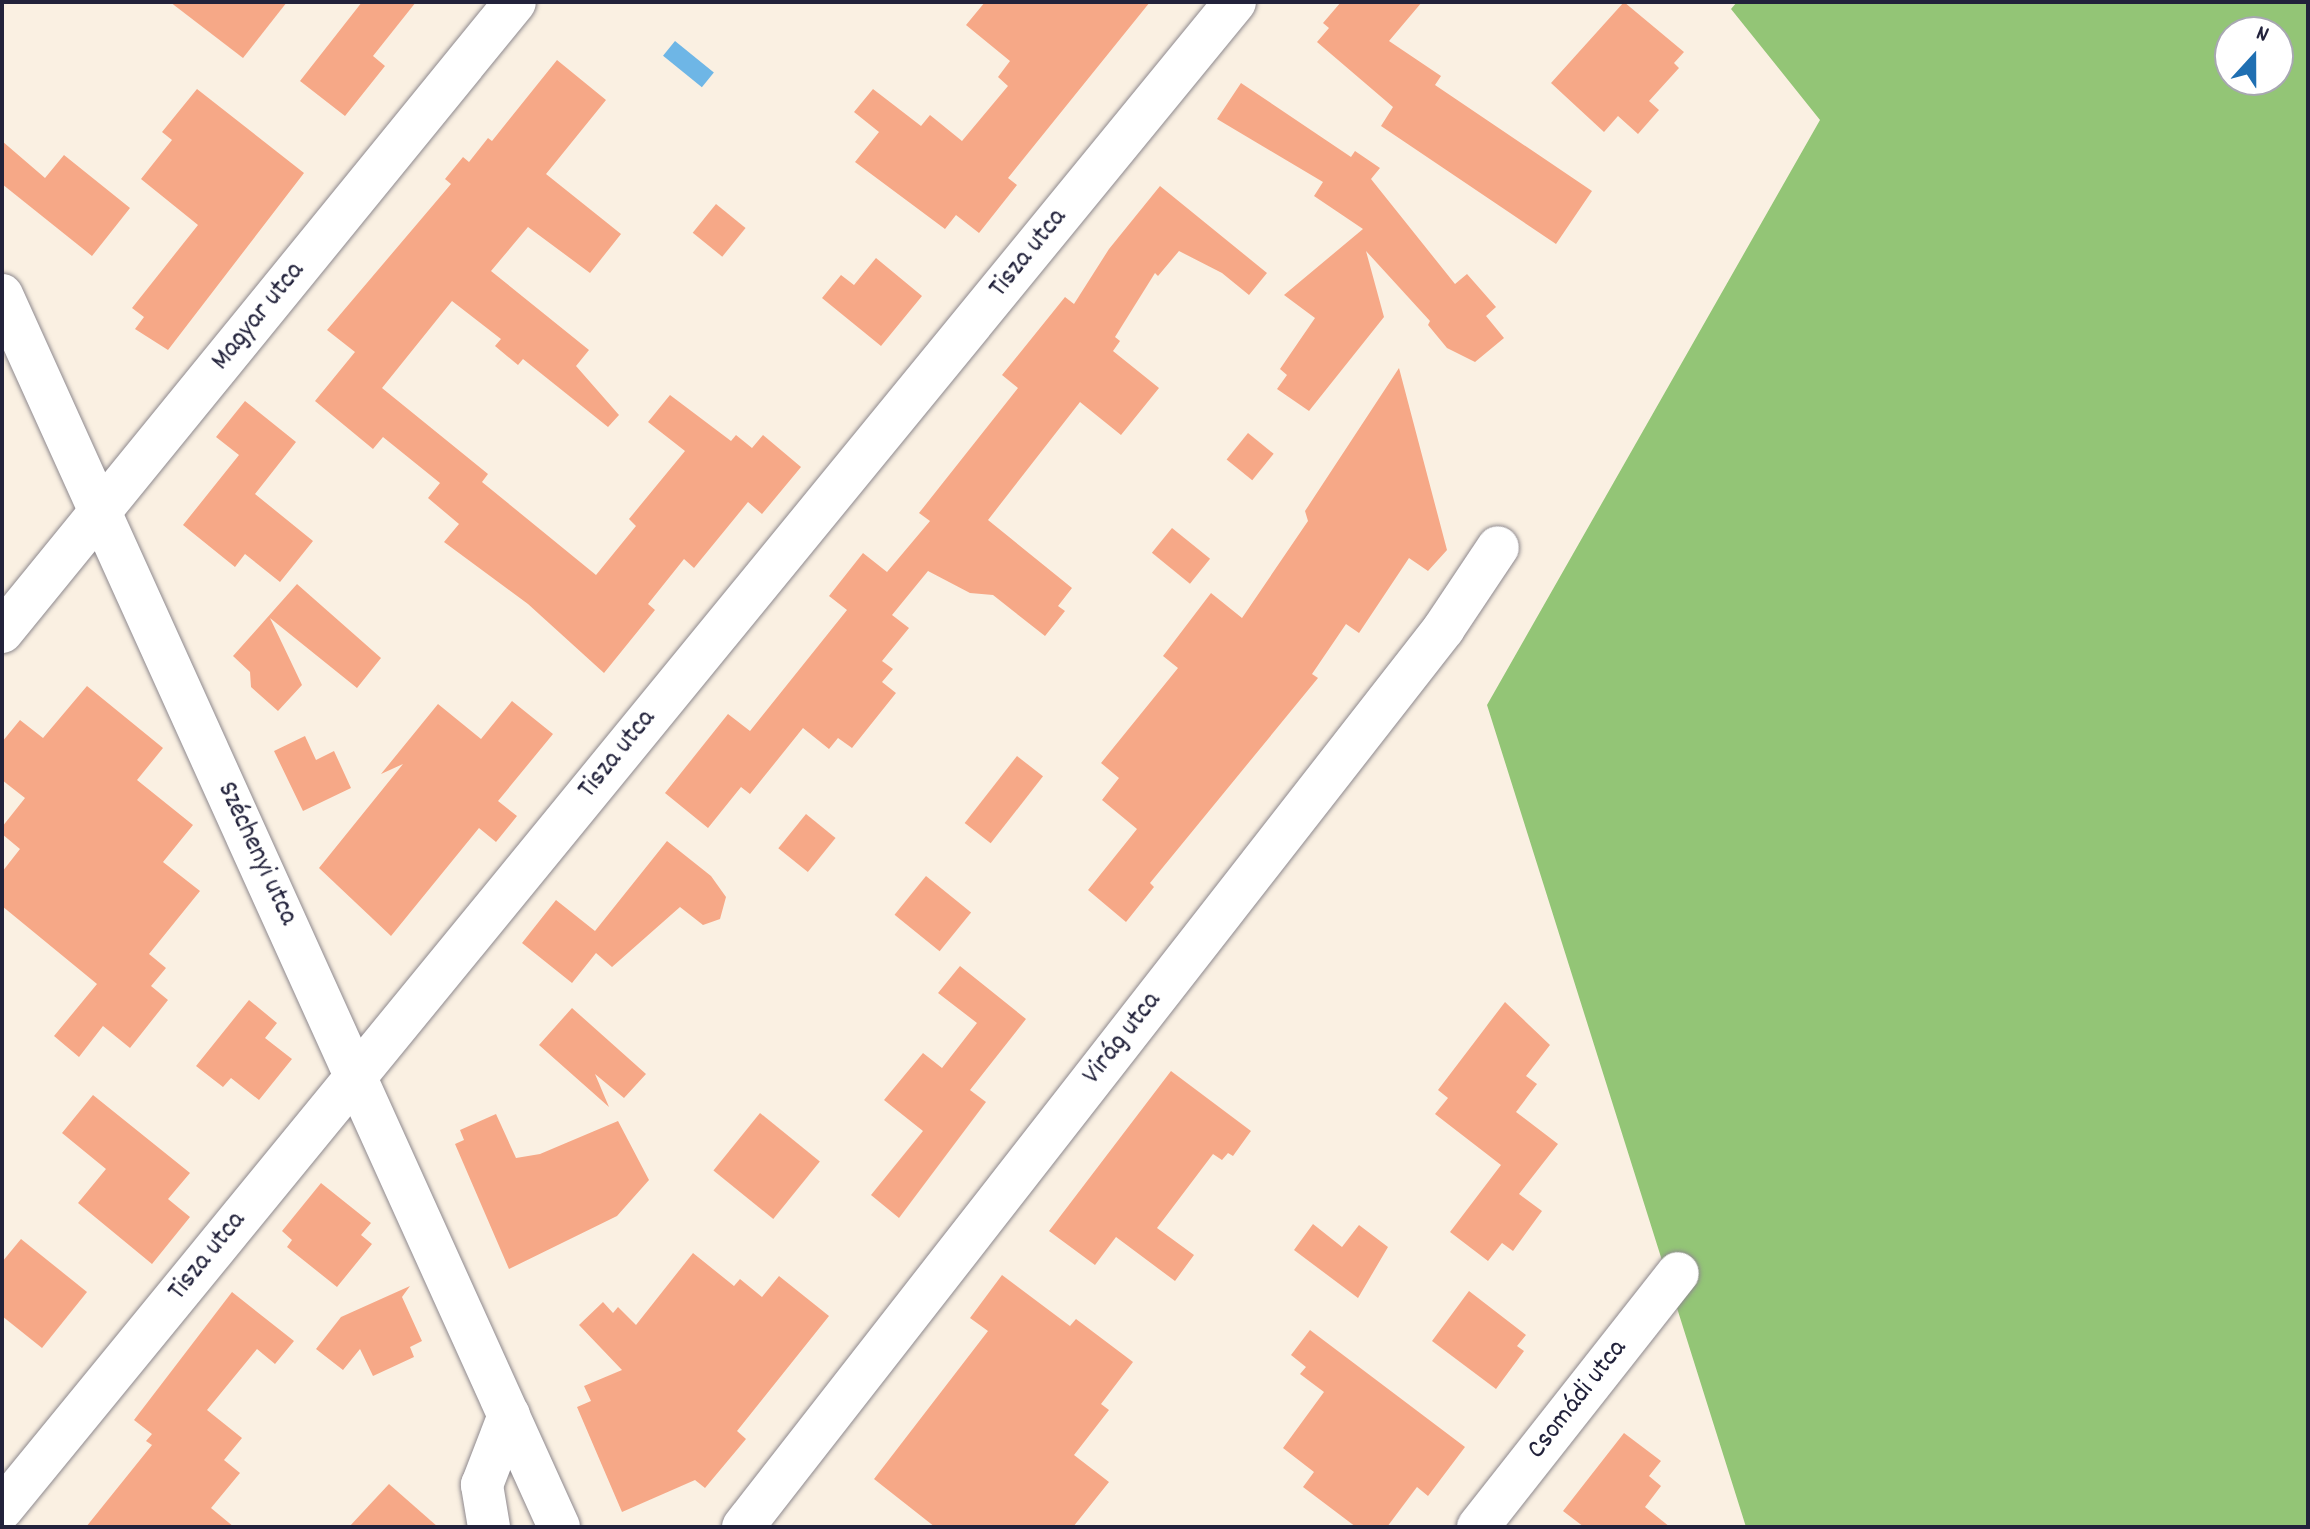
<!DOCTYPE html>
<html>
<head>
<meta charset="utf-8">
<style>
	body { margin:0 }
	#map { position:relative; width:2310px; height:1529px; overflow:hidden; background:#faf0e2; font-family:Dekko,sans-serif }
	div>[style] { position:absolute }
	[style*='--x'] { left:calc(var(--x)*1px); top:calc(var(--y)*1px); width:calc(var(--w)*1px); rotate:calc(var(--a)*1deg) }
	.green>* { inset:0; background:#93c576 }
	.water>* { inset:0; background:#6eb6e6; transform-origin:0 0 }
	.building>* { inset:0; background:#f6a887; transform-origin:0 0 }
	.roads { filter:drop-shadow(0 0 2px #8e898e) drop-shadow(0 0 2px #8e898e) }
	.street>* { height:42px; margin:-21px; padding:0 21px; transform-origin:21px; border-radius:21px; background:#fff }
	span { translate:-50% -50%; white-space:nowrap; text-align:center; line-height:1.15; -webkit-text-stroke:8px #fff; paint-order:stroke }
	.street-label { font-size:28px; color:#22223b }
	.frame { position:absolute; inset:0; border:4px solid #22223b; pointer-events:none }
	.north { position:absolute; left:2214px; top:16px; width:80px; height:80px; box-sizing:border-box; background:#fff; border:2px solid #a7a7b1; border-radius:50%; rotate:21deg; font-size:22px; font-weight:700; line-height:32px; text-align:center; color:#22223b }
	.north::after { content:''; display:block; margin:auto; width:28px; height:36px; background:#1f6fb2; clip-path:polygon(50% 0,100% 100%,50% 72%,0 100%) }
</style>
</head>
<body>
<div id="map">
	<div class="green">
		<div style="clip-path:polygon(evenodd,1737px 2px,2308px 2px,2308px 1527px,1746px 1527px,1487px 705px,1820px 120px,1731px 9px,1737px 2px,2230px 32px,2278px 32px,2278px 80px,2230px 80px,2230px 32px)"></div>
	</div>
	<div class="water">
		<div style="left:675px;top:41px;width:50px;height:19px;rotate:39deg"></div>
	</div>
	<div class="building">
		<div style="clip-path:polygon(170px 2px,287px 2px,243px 58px)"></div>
		<div style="clip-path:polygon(362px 2px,416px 2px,373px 56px,385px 66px,345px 116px,300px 81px)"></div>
		<div style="clip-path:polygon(985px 2px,1150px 2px,1008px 178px,1017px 185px,979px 233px,956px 215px,945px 229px,855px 162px,879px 132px,854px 112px,873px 89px,921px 126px,930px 115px,962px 141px,1008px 86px,998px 77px,1010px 61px,966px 25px)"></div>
		<div style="clip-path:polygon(1341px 2px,1422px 2px,1389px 41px,1441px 76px,1435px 85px,1592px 191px,1556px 244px,1381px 126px,1393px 107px,1317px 42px,1329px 28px,1323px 23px)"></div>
		<div style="clip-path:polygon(1624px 2px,1684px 52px,1674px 63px,1679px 68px,1649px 101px,1659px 110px,1638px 134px,1618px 116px,1604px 132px,1551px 83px)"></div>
		<div style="clip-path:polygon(557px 60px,606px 100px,546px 174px,621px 234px,590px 273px,528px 227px,491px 271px,589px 350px,576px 366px,619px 415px,608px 427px,523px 359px,518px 365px,495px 346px,501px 339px,452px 301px,382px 388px,488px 474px,482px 482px,596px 575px,636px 526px,629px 519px,685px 451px,648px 422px,670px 395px,731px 441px,736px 435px,752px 448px,763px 435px,801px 467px,762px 514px,748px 502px,694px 568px,684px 559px,648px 604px,655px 610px,604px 673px,528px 604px,444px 542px,459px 524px,428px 498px,440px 483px,383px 437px,373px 449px,315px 401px,355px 352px,327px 330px,451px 184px,445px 179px,463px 157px,469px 162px,488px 138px,492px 141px)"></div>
		<div style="clip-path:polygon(1241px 83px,1351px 157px,1355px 151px,1380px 168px,1371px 179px,1455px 284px,1467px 274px,1496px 307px,1486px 316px,1504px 338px,1475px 362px,1447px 348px,1428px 325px,1430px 321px,1366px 251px,1384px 317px,1309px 411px,1277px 389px,1287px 375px,1280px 369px,1315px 318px,1284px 295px,1363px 229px,1314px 196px,1323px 182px,1217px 119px)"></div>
		<div style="clip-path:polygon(197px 89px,304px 173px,168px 350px,135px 329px,144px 317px,132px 308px,198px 225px,141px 179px,172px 140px,162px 132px)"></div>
		<div style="clip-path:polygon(2px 141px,45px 178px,64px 155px,130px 208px,92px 256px,2px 184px)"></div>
		<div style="clip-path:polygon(1160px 186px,1267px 273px,1249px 295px,1222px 273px,1179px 251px,1158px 276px,1155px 273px,1115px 337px,1120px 341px,1113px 351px,1159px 388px,1121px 435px,1080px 402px,988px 520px,1072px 588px,1058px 606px,1065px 611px,1045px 636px,993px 595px,970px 593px,928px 571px,892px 615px,909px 628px,882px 661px,893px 669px,882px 682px,896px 693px,852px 748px,838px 738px,829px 749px,803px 728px,750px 794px,741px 787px,708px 828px,665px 793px,728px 714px,750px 731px,847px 610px,829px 596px,863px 553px,887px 572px,930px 521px,919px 513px,1018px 388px,1002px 375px,1065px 297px,1074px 304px,1109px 249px)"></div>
		<div style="left:716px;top:204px;width:38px;height:37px;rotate:39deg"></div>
		<div style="clip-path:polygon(876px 258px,922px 296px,881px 346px,822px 298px,841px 275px,854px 285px)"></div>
		<div style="clip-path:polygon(1399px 368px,1447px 550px,1428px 571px,1409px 558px,1359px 633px,1346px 624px,1312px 674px,1318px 678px,1150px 883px,1154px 887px,1126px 922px,1088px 890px,1137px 829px,1102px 800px,1119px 778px,1101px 763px,1178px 668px,1163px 656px,1211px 593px,1242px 618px,1308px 521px,1305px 511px)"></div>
		<div style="clip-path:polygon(245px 401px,296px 442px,255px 494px,313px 541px,280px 582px,245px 554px,235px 567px,183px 525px,239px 455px,216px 437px)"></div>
		<div style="left:1248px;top:433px;width:33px;height:34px;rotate:39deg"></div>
		<div style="left:1172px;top:528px;width:49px;height:32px;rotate:39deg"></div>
		<div style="clip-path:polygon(297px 584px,381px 658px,357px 688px,270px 618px,302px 685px,278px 711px,251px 687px,250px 672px,233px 656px)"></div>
		<div style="clip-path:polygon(87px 686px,163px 748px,137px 780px,193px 825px,163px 862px,200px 891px,149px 954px,166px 968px,151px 986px,168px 1000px,130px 1048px,103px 1026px,79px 1057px,54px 1036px,97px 984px,2px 906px,2px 872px,20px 849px,2px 834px,2px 827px,25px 798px,2px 780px,2px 742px,20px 720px,43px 738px)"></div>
		<div style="clip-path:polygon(512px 701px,553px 734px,498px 801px,517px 816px,496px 842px,479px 828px,391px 936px,319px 868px,403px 764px,381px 774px,438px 704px,481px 739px)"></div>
		<div style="clip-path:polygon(305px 736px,316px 760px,334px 751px,351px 788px,303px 811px,274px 751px)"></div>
		<div style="left:1017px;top:756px;width:33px;height:85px;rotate:38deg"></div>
		<div style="left:806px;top:814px;width:38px;height:44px;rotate:39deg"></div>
		<div style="clip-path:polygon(667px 841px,711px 876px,726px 897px,720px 919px,703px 925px,680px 907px,612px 967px,596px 953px,572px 983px,522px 943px,556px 900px,595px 931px)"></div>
		<div style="left:926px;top:876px;width:58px;height:50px;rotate:39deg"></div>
		<div style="clip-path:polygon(960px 966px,1026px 1019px,970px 1090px,986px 1102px,899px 1218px,871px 1195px,923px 1131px,884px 1100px,923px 1053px,942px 1068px,977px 1023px,938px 993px)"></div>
		<div style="clip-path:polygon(249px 1000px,277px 1023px,265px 1038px,292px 1059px,259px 1100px,231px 1078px,223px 1087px,196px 1066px)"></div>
		<div style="clip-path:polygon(1505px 1002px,1550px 1045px,1526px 1076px,1537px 1084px,1516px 1112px,1558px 1144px,1519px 1194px,1542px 1211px,1513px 1251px,1502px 1243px,1488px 1261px,1450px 1232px,1501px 1165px,1435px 1114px,1448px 1098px,1438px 1090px)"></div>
		<div style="clip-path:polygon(572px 1008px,646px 1074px,624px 1098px,595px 1074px,609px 1107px,539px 1045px)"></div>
		<div style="clip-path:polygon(1171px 1071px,1251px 1131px,1233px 1156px,1228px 1153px,1222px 1160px,1213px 1154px,1157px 1228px,1194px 1255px,1175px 1281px,1116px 1237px,1095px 1265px,1049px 1231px)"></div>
		<div style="clip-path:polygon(93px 1095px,190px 1173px,168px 1199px,190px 1217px,152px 1264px,78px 1203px,106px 1169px,62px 1133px)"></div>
		<div style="left:760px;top:1113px;width:77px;height:74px;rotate:39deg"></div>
		<div style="clip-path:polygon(496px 1114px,516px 1158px,540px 1154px,618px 1121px,649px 1180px,617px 1216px,509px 1269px,455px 1144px,464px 1140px,460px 1130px)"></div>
		<div style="clip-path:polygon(321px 1183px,371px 1223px,361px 1235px,372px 1244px,337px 1287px,287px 1247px,292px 1240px,282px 1231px)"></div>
		<div style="clip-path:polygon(1313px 1224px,1342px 1247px,1359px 1225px,1388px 1247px,1358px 1298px,1294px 1250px)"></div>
		<div style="clip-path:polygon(21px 1239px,87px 1292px,42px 1348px,2px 1316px,2px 1262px)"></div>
		<div style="clip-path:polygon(693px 1253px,734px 1286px,740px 1279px,762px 1297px,779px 1276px,829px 1316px,737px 1431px,746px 1439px,705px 1488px,695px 1480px,622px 1512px,577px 1407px,591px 1401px,584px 1386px,622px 1370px,579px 1325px,603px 1302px,613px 1313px,618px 1307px,636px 1325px)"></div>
		<div style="clip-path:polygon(1002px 1275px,1070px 1326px,1076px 1319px,1133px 1362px,1101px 1404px,1109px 1410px,1074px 1455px,1109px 1482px,1073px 1527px,935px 1527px,874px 1479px,988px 1331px,970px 1318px)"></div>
		<div style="clip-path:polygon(410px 1286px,402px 1297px,422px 1341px,410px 1347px,414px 1357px,373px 1376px,360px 1349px,343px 1370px,316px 1349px,341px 1317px)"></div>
		<div style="clip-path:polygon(1469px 1291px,1526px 1335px,1517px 1346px,1524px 1351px,1496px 1389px,1432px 1341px)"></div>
		<div style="clip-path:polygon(232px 1292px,294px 1341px,275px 1364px,257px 1349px,207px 1410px,242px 1438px,224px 1460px,240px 1473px,211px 1508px,234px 1527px,86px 1527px,152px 1445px,146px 1441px,152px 1434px,134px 1420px)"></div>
		<div style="clip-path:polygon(1310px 1330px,1465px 1447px,1428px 1496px,1417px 1487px,1387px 1527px,1356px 1527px,1303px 1487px,1314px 1472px,1283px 1448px,1324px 1392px,1300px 1374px,1306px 1367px,1291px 1355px)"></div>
		<div style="clip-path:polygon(1624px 1433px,1661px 1461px,1649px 1476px,1661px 1486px,1645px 1507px,1670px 1527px,1584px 1527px,1563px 1511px)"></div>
		<div style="clip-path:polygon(389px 1484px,438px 1527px,349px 1527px)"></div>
	</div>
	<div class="roads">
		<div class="street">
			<div style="--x:2;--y:295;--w:1352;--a:65.67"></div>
			<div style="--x:2;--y:632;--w:812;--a:-50.84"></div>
			<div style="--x:2;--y:1509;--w:1947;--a:-50.71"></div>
			<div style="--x:489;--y:1527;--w:43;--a:-99.5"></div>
			<div style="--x:482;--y:1485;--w:75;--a:-68.9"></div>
			<div style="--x:743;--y:1527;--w:1140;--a:-52.05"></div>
			<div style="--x:1444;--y:628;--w:97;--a:-56.3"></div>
			<div style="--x:1478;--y:1527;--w:323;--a:-51.8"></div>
		</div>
	</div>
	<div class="street-label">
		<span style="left:1029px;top:254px;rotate:-51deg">Tisza utca</span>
		<span style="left:259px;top:317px;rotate:-51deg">Magyar utca</span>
		<span style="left:618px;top:755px;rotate:-51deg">Tisza utca</span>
		<span style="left:256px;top:854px;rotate:65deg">Széchenyi utca</span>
		<span style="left:1123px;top:1039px;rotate:-52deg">Virág utca</span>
		<span style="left:208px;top:1257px;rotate:-51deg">Tisza utca</span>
		<span style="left:1578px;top:1400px;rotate:-52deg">Csomádi utca</span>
	</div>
	<div class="frame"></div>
	<div class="north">N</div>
</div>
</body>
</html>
